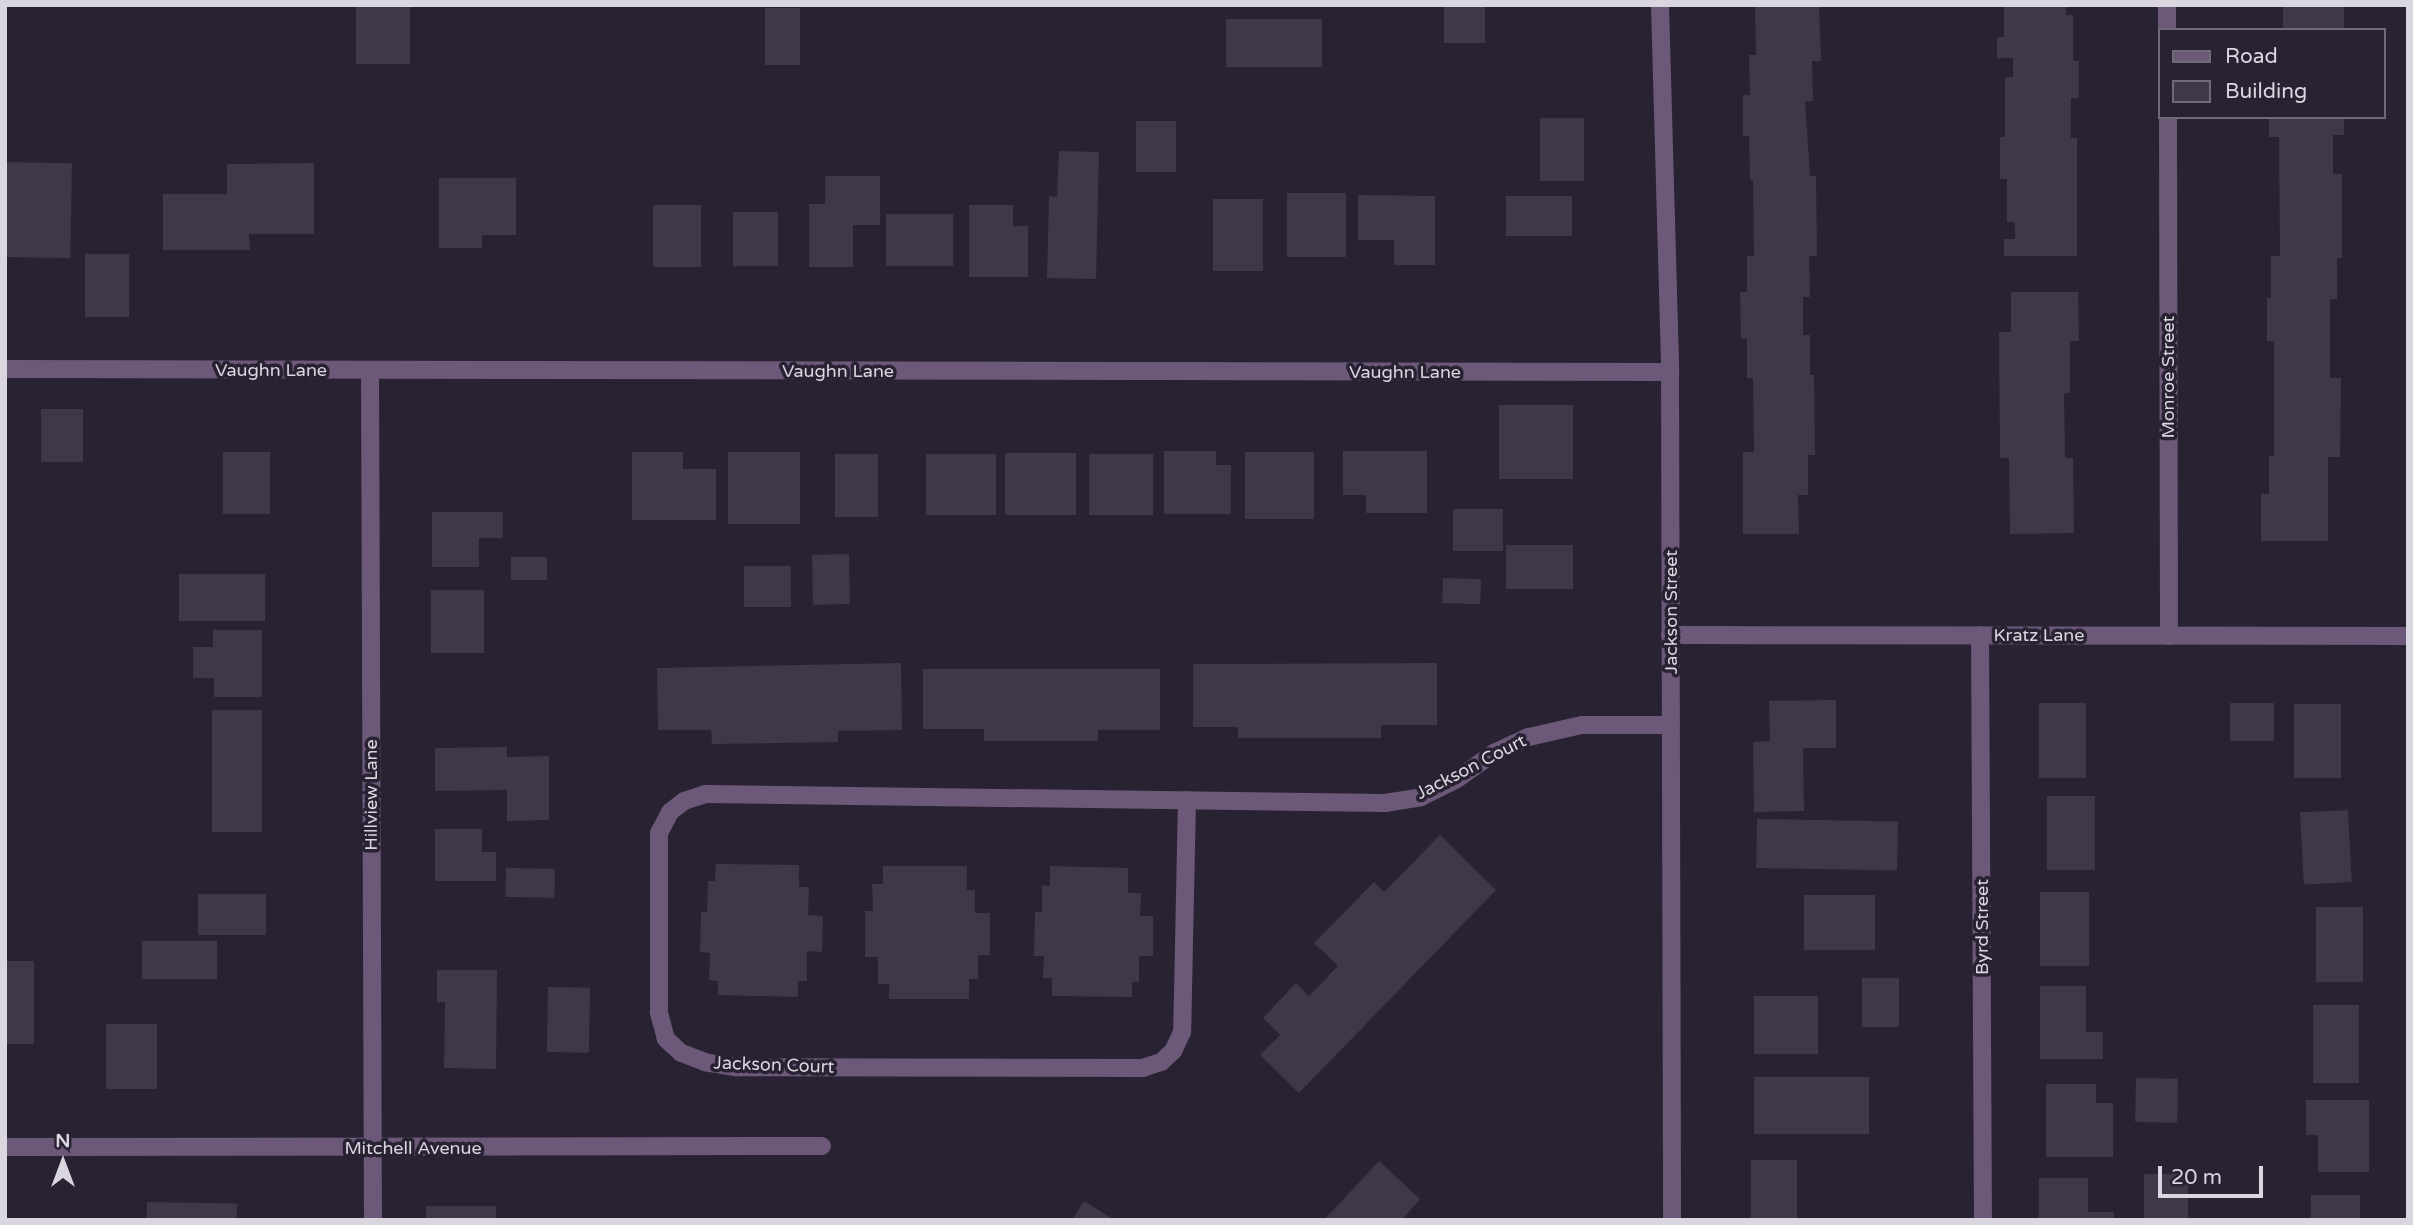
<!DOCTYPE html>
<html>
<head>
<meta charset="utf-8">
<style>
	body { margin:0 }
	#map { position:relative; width:2413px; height:1225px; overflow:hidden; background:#282232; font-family:"Varela Round",sans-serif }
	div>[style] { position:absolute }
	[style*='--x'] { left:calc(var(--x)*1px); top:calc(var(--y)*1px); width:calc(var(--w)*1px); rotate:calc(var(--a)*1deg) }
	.building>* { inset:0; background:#3e3849; transform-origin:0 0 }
	.minor>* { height:18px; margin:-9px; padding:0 9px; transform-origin:9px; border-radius:9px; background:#6c5879 }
	.tertiary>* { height:18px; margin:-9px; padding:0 9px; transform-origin:9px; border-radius:9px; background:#6c5879 }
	span { translate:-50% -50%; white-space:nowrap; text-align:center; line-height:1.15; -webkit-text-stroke:7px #282232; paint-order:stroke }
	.street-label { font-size:18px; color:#d9d6e0 }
	.frame { position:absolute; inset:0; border:7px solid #d9d6e0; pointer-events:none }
	.legend { position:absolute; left:2158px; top:28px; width:228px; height:91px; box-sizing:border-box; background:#282232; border:2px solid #6f6a78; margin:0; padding:9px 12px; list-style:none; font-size:21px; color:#d9d6e0 }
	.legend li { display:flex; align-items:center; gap:14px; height:35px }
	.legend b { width:35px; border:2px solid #6f6a78 }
	.north { position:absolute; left:28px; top:1127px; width:70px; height:70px; -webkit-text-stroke:5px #282232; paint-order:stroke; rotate:0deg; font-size:19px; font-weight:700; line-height:28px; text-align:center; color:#d9d6e0 }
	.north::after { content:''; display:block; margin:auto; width:24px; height:32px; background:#d9d6e0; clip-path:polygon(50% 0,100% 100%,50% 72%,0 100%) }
	.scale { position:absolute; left:2158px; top:1166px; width:105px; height:32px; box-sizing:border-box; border:4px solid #d9d6e0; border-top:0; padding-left:9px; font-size:21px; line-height:24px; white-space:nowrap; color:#d9d6e0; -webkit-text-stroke:5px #282232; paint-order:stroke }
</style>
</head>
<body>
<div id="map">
	<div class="building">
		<div style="left:356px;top:5px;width:54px;height:59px"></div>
		<div style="left:1444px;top:5px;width:41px;height:38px"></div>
		<div style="clip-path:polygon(1755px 5px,1819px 5px,1821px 61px,1812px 61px,1813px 101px,1805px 101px,1810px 176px,1816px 176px,1817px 256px,1809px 256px,1810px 297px,1803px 297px,1803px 335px,1810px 335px,1810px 375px,1814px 375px,1815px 455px,1808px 455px,1808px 495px,1798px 495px,1799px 534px,1743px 534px,1743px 452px,1754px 452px,1753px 378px,1747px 378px,1747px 339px,1741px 339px,1740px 292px,1747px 292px,1747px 256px,1754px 256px,1753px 180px,1750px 180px,1749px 136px,1743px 136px,1743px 95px,1750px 95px,1749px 55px,1756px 55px)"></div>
		<div style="clip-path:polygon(2004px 5px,2066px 5px,2066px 15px,2073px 15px,2073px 61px,2079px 61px,2079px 98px,2071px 98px,2071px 138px,2077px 138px,2077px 256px,2004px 256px,2004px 239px,2015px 239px,2015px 222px,2007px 222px,2007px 179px,2000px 179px,2000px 137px,2005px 137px,2005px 77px,2013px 77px,2013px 58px,1997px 58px,1997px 37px,2004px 37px)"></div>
		<div style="left:2283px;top:5px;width:61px;height:25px"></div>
		<div style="left:765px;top:8px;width:35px;height:57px"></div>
		<div style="left:1226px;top:19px;width:96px;height:48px"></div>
		<div style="clip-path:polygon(2269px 117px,2344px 117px,2344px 135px,2333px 135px,2333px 174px,2342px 174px,2342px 258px,2337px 258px,2337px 299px,2330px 299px,2330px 378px,2341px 378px,2340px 457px,2328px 457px,2328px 541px,2261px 541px,2261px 494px,2269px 494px,2269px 456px,2274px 456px,2274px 341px,2267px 341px,2267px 298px,2271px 298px,2271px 256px,2280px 256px,2279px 137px,2269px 137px)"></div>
		<div style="left:1540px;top:118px;width:44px;height:63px"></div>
		<div style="left:1136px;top:121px;width:40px;height:51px"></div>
		<div style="clip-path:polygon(1059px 151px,1099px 152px,1096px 279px,1047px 278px,1049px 196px,1057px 197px)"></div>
		<div style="left:6px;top:162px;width:66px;height:95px;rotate:1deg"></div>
		<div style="clip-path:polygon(314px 163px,314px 234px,249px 234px,250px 250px,163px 250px,163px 194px,227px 194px,227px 164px)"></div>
		<div style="clip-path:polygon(825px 176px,880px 176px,880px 225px,853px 225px,853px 267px,809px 267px,809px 204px,825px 204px)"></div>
		<div style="clip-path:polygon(439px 178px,516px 178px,516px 235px,482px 235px,482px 248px,439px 248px)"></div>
		<div style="left:1287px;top:193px;width:59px;height:64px"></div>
		<div style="clip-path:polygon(1358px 195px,1435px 196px,1435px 265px,1394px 265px,1394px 240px,1358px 240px)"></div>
		<div style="left:1506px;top:196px;width:66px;height:40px"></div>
		<div style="left:1213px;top:199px;width:50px;height:72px"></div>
		<div style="left:653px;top:205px;width:48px;height:62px"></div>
		<div style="clip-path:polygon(969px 205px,1013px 205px,1013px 226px,1028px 226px,1028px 277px,969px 277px)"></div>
		<div style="left:733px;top:212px;width:45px;height:54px"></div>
		<div style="left:886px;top:214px;width:67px;height:52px"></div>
		<div style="left:85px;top:254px;width:44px;height:63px"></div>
		<div style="clip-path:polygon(2011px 292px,2078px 292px,2079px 341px,2070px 341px,2070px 393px,2064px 393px,2065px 458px,2073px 458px,2074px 533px,2010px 534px,2009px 458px,2000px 458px,1999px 332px,2011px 332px)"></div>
		<div style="left:1499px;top:405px;width:74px;height:74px"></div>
		<div style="left:41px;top:409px;width:42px;height:53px"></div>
		<div style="clip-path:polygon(1164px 451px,1216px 451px,1216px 465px,1231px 465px,1231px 514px,1164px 514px)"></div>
		<div style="clip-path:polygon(1343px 451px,1427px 451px,1427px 513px,1366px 513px,1366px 495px,1343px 495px)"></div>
		<div style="left:223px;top:452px;width:47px;height:62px"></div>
		<div style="clip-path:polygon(632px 452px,683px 452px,683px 469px,716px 469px,716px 520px,632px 520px)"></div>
		<div style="left:728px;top:452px;width:72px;height:72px"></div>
		<div style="left:1245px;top:452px;width:69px;height:67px"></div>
		<div style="left:1005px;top:453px;width:71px;height:62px"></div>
		<div style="left:835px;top:454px;width:43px;height:63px"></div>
		<div style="left:926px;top:454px;width:70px;height:61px"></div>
		<div style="left:1089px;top:454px;width:64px;height:61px"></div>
		<div style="left:1453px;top:509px;width:50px;height:42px"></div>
		<div style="clip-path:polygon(432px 512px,503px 512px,503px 538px,479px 538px,479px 567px,432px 567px)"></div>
		<div style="left:1506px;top:545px;width:67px;height:44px"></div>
		<div style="left:849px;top:554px;width:50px;height:37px;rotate:89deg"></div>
		<div style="left:511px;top:557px;width:36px;height:23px"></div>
		<div style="left:744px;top:566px;width:47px;height:41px"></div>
		<div style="left:179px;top:574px;width:86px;height:47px"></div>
		<div style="left:1443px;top:578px;width:38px;height:25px;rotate:2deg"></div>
		<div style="left:431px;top:590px;width:53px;height:63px"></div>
		<div style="clip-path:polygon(213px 630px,262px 630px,262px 697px,214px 697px,214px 678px,193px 678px,193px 647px,213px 647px)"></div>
		<div style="clip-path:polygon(901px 663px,902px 730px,838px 731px,838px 742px,712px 744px,711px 730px,658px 730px,657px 668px)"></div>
		<div style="clip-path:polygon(1437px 663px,1437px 725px,1381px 725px,1381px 738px,1238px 738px,1238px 727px,1193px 727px,1193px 664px)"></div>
		<div style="clip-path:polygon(923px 669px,1160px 669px,1160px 730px,1098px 730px,1098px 741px,984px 741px,984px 729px,923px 729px)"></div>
		<div style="clip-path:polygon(1836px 700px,1836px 748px,1803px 748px,1804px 811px,1754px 812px,1753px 742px,1770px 741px,1769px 701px)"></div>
		<div style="left:2039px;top:703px;width:47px;height:75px"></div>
		<div style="left:2274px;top:703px;width:38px;height:44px;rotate:90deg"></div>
		<div style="left:2294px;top:704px;width:47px;height:74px"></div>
		<div style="left:212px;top:710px;width:50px;height:122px"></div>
		<div style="clip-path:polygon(507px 747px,507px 757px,549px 756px,549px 820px,507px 821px,507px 790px,435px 791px,435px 748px)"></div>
		<div style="left:2047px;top:796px;width:48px;height:74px"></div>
		<div style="left:2348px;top:810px;width:72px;height:48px;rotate:87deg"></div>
		<div style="left:1757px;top:819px;width:141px;height:49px;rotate:1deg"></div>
		<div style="clip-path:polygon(435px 829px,482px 829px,482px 852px,496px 852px,496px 881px,435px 881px)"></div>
		<div style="clip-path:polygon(1440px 835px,1496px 890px,1299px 1093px,1260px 1055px,1280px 1035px,1263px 1018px,1296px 983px,1309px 996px,1338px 966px,1314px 943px,1374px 882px,1384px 892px)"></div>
		<div style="clip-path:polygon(716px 864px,799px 865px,799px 887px,809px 887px,808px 915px,823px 916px,822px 952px,807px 951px,807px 981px,798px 981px,798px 997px,718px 995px,718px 981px,709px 980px,710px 953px,700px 952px,701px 912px,707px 912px,708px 881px,715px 881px)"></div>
		<div style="clip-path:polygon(883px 866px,967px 866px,967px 890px,975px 890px,975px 913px,990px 913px,990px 955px,978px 955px,978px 979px,969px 979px,969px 999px,889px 999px,889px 984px,878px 984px,878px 957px,865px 957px,865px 911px,873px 911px,872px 884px,883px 884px)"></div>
		<div style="clip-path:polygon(1050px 866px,1128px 868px,1128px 893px,1141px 893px,1140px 916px,1153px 916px,1153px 956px,1139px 956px,1139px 982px,1132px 982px,1132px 997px,1052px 996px,1052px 978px,1043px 978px,1044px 956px,1034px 956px,1035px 912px,1042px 912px,1042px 885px,1050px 886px)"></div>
		<div style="left:506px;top:868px;width:49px;height:29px;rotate:1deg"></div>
		<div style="left:2040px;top:892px;width:49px;height:74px"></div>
		<div style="left:198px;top:894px;width:68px;height:41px"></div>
		<div style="left:1804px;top:895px;width:71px;height:55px"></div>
		<div style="left:2316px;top:907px;width:47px;height:75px"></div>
		<div style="left:142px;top:941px;width:75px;height:38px"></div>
		<div style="left:5px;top:961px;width:29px;height:83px"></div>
		<div style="clip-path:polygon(437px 970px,497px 970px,496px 1069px,444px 1068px,445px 1002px,437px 1002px)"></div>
		<div style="left:1862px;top:978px;width:37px;height:49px"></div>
		<div style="clip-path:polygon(2040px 986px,2086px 986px,2086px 1032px,2103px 1032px,2103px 1059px,2040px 1059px)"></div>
		<div style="left:548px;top:987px;width:42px;height:65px;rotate:1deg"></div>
		<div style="left:1754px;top:996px;width:64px;height:58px"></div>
		<div style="left:2313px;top:1005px;width:46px;height:78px"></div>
		<div style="left:106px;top:1024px;width:51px;height:65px"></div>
		<div style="left:1754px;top:1077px;width:115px;height:57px"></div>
		<div style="left:2136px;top:1078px;width:42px;height:44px;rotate:1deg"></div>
		<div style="clip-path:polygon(2046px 1084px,2096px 1084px,2096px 1103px,2113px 1103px,2113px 1157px,2046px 1157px)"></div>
		<div style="clip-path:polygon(2306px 1100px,2369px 1100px,2369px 1172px,2318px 1172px,2318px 1135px,2306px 1135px)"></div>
		<div style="left:1751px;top:1160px;width:46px;height:60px"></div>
		<div style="clip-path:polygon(1379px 1161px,1420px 1199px,1402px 1220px,1324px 1220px)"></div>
		<div style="left:2144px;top:1174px;width:44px;height:46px"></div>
		<div style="clip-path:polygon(2039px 1178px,2088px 1178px,2088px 1212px,2114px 1212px,2114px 1220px,2039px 1220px)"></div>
		<div style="left:2311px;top:1195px;width:49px;height:25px"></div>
		<div style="clip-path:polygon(1084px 1201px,1114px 1220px,1072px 1220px)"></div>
		<div style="left:147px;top:1202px;width:90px;height:18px;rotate:1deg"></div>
		<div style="left:426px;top:1206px;width:70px;height:14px"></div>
	</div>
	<div class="minor">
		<div style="--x:2167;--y:5;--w:25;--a:90"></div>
		<div style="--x:2168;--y:117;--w:519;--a:89.89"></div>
		<div style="--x:5;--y:369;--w:1665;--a:0.1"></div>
		<div style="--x:370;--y:371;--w:849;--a:89.8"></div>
		<div style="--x:1670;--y:635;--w:738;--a:0.08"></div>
		<div style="--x:1980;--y:635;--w:585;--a:89.71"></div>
		<div style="--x:1187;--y:800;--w:232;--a:91.2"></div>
		<div style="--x:1182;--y:1032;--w:21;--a:115"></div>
		<div style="--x:1173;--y:1051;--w:16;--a:137"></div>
		<div style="--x:1161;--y:1062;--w:19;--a:162"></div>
		<div style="--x:1143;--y:1068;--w:408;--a:-179.9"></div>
		<div style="--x:735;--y:1067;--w:30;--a:-171"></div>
		<div style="--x:705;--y:1062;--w:26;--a:-159"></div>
		<div style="--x:681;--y:1053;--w:21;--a:-137"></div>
		<div style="--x:666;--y:1039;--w:28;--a:-105"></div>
		<div style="--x:659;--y:1012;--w:179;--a:-90"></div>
		<div style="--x:659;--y:833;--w:24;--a:-62"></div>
		<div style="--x:670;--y:812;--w:18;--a:-38"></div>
		<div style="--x:684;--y:801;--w:23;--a:-18"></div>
		<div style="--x:706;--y:794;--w:679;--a:0.76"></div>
		<div style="--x:1385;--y:803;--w:36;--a:-9"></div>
		<div style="--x:1421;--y:797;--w:40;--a:-26.6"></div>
		<div style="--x:1457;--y:779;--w:45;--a:-35.1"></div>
		<div style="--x:1494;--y:753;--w:38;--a:-25"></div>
		<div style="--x:1529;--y:737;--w:54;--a:-12.8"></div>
		<div style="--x:1582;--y:725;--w:89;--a:0"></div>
		<div style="--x:5;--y:1147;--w:817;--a:-0.07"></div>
	</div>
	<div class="tertiary">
		<div style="--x:1660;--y:5;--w:367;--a:88.4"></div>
		<div style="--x:1670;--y:372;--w:848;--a:89.86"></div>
	</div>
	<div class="street-label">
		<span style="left:271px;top:370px">Vaughn Lane</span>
		<span style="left:838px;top:371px">Vaughn Lane</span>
		<span style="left:1405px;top:372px">Vaughn Lane</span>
		<span style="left:2168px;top:377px;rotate:-90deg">Monroe Street</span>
		<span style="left:1671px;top:612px;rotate:-90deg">Jackson Street</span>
		<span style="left:2039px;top:635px">Kratz Lane</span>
		<span style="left:1471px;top:767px;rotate:-27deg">Jackson Court</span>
		<span style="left:371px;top:795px;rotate:-90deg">Hillview Lane</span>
		<span style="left:1982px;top:927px;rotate:-90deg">Byrd Street</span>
		<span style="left:774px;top:1065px;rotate:2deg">Jackson Court</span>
		<span style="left:413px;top:1148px">Mitchell Avenue</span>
	</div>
	<div class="frame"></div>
	<ul class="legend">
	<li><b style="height:9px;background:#6c5879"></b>Road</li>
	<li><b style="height:19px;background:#3e3849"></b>Building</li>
	</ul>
	<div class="north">N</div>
	<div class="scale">20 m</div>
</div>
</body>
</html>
